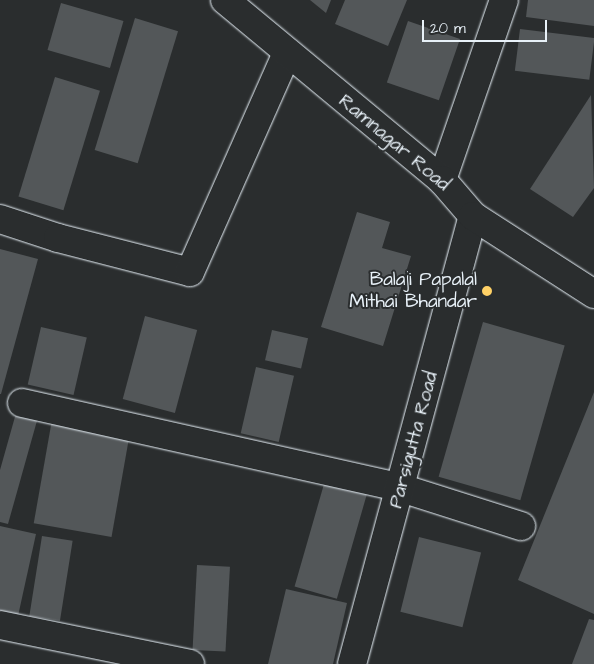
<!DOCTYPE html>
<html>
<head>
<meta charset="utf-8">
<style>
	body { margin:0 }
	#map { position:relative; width:594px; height:664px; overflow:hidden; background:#2a2d2e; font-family:"Architects Daughter",sans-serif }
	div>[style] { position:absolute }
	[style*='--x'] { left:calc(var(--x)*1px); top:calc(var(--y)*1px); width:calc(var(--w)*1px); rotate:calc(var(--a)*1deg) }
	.building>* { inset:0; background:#535759; transform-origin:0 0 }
	.roads { filter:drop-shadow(0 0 1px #e8f1f8) drop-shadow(0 0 1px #e8f1f8) }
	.minor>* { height:28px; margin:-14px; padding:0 14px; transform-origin:14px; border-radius:14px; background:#2a2d2e }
	.major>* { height:28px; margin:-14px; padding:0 14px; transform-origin:14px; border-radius:14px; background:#2a2d2e }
	.dots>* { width:14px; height:14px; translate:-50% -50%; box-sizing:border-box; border:2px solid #2a2d2e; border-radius:50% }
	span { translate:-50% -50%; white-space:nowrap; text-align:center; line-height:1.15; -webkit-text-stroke:4px #2a2d2e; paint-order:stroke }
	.street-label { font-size:19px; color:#e8f1f8 }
	.poi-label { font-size:19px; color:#e8f1f8 }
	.right { translate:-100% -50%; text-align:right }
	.scale { position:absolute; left:422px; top:20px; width:125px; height:22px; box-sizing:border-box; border:2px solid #e8f1f8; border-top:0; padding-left:6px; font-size:15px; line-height:18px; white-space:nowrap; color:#e8f1f8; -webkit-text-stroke:4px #2a2d2e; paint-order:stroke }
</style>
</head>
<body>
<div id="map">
	<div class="building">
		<div style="clip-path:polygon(310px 0,331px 0,326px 13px)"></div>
		<div style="clip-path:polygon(345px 0,407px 0,388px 46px,335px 24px)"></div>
		<div style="clip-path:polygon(528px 0,594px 0,594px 26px,526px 17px)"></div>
		<div style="left:61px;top:3px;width:65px;height:49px;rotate:16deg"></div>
		<div style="left:135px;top:18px;width:45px;height:138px;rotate:17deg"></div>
		<div style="left:408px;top:21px;width:55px;height:65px;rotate:19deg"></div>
		<div style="left:520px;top:29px;width:75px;height:42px;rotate:7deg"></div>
		<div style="left:55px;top:77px;width:47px;height:125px;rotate:17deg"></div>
		<div style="clip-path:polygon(591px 95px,594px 188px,573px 217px,530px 189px)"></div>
		<div style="clip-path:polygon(357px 212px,390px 222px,382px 248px,411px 256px,383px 346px,321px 327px)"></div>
		<div style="clip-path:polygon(0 249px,38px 259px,1px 394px,0 394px)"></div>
		<div style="left:145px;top:316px;width:54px;height:86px;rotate:15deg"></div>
		<div style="left:483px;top:322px;width:85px;height:161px;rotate:16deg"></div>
		<div style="left:41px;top:327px;width:47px;height:59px;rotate:13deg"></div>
		<div style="left:272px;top:330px;width:37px;height:31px;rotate:13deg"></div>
		<div style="left:256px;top:367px;width:39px;height:68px;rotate:13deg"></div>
		<div style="clip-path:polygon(594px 392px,594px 614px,518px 580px)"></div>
		<div style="clip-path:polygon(18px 406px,40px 410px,8px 524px,0 522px,0 470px)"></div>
		<div style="left:53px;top:414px;width:79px;height:111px;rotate:10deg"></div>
		<div style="left:326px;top:477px;width:44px;height:114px;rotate:16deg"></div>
		<div style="clip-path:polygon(0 526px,36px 534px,18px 616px,0 612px)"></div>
		<div style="left:42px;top:536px;width:31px;height:81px;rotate:9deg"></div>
		<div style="left:419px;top:537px;width:64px;height:77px;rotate:14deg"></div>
		<div style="left:197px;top:565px;width:33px;height:85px;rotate:3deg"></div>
		<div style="clip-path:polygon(286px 589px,347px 603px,333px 664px,268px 664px)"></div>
		<div style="clip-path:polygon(589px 619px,594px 620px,594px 664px,572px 664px)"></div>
	</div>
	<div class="roads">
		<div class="minor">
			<div style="--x:442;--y:180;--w:190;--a:-71"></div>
			<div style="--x:0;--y:219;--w:61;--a:18.1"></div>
			<div style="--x:58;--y:238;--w:136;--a:14.4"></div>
			<div style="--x:190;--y:272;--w:240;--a:-66.1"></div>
			<div style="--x:22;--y:403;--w:388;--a:12.6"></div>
			<div style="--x:401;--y:488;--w:126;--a:17.6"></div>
			<div style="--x:0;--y:625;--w:194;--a:11.6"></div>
			<div style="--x:352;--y:664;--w:464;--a:-74.9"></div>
		</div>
		<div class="major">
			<div style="--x:225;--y:0;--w:282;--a:39.7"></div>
			<div style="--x:442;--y:180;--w:48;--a:49.3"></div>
			<div style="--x:473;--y:216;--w:144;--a:32.8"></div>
		</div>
	</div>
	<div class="dots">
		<div style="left:487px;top:291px;background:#ffd166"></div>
	</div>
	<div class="street-label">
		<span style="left:394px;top:143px;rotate:40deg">Ramnagar Road</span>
		<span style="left:414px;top:440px;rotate:-75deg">Parsigutta Road</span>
	</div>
	<div class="poi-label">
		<span class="right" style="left:477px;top:291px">Balaji Papalal<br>Mithai Bhandar</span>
	</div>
	<div class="scale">20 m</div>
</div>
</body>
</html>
